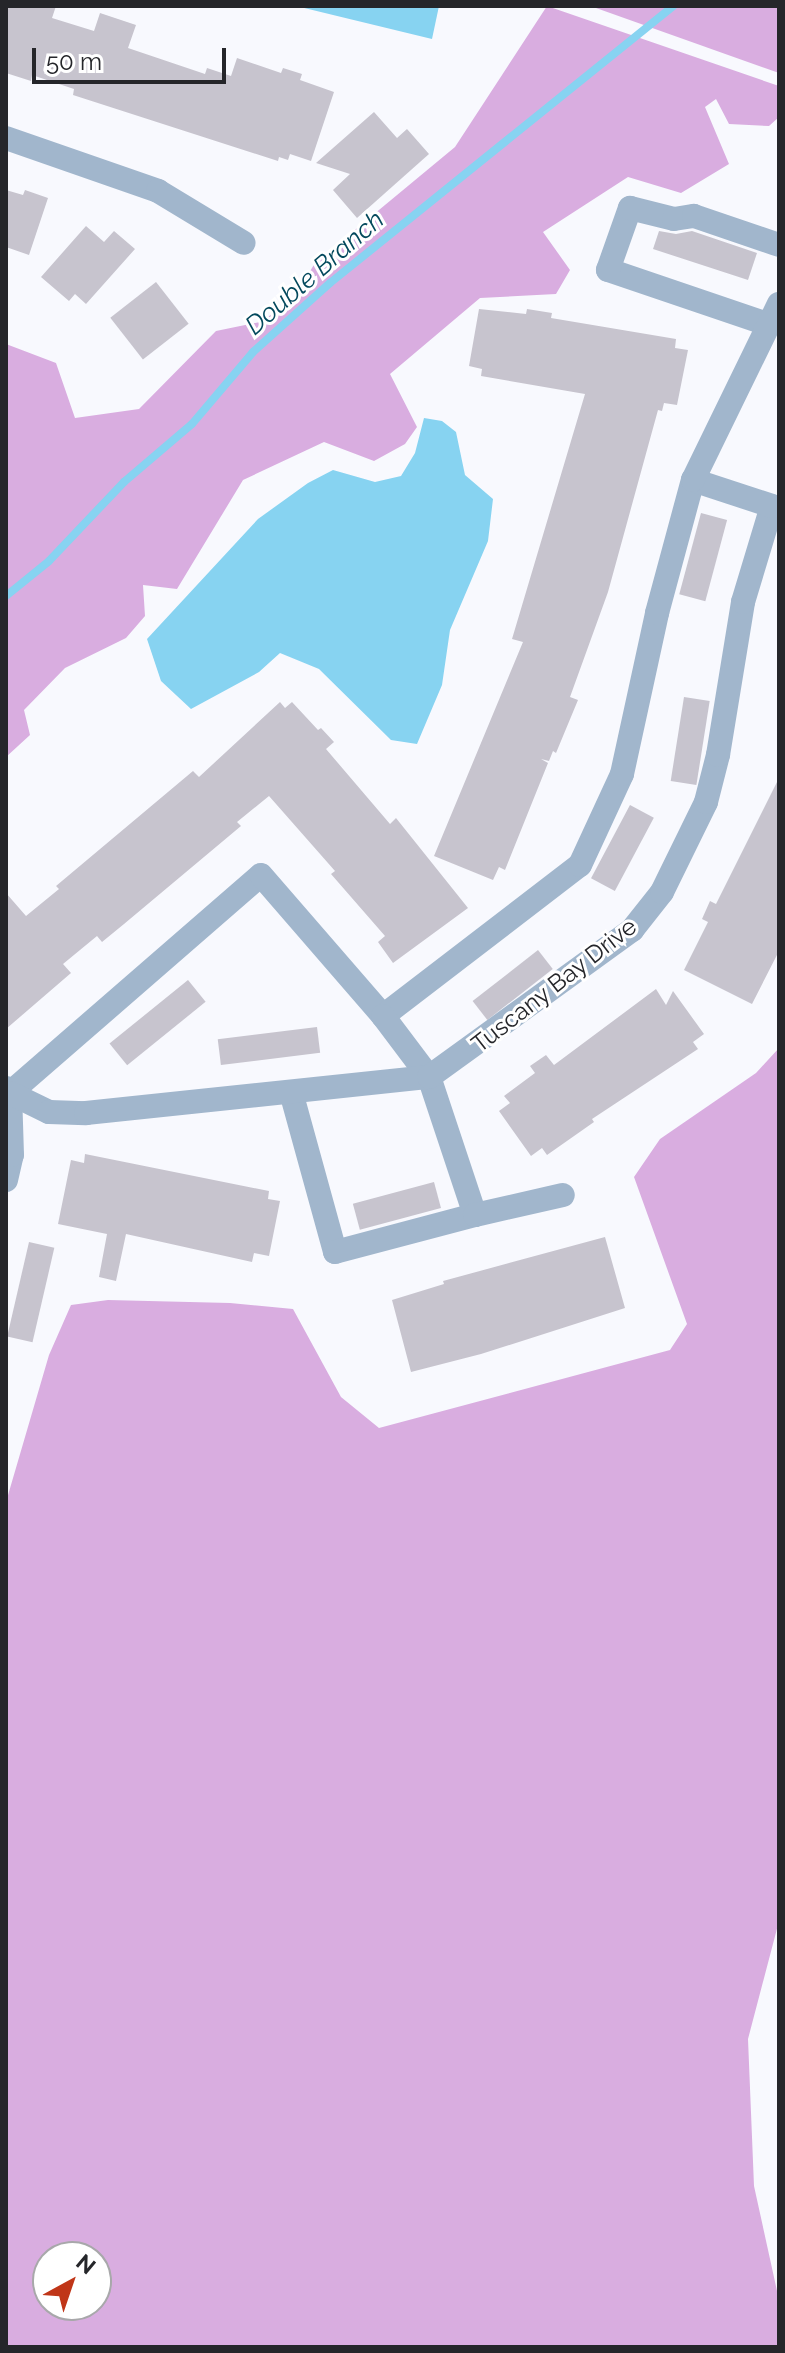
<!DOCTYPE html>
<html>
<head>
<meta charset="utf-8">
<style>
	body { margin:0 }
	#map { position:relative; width:785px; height:2353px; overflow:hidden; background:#f8f9fe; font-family:Raleway,sans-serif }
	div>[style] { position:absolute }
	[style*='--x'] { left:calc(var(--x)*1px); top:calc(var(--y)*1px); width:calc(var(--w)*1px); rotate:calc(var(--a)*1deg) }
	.forest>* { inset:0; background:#d9ade0 }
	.water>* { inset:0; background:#87d3f1 }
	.stream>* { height:8px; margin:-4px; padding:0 4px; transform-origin:4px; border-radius:4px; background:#87d3f1 }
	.building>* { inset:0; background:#c7c4ce; transform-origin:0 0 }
	.minor>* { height:24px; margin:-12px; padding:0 12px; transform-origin:12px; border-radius:12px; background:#a1b6cc }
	span { translate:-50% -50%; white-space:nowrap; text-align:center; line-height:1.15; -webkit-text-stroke:6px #fff; paint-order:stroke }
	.street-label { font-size:24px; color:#25262a }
	.water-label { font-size:26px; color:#04495d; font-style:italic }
	.frame { position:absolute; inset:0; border:8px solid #25262a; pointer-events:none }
	.north { position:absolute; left:32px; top:2241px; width:80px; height:80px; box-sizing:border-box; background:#fff; border:2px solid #a8a8aa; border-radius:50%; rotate:40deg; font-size:22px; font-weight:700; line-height:32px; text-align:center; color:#25262a }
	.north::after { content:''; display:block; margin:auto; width:28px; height:36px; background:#c03618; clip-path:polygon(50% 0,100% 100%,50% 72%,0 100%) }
	.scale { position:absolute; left:32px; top:48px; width:194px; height:36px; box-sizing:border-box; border:4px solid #25262a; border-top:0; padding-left:10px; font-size:24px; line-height:28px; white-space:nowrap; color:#25262a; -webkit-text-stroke:6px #fff; paint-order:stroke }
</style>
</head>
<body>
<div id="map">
	<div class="forest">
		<div style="clip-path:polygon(547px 6px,779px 86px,779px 117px,769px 126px,729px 124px,716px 99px,705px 107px,729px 164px,681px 193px,628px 177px,543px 232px,570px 270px,556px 294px,480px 298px,390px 374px,417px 427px,405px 444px,374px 461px,324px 442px,243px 480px,177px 589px,143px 585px,145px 616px,126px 638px,65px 668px,24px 710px,30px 735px,6px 757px,6px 344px,56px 363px,75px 418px,139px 409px,216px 331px,260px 322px,292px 301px,315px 263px,455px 147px)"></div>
		<div style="clip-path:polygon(601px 6px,779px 6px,779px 73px,596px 8px)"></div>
		<div style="clip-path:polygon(evenodd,779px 1048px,779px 1921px,748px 2039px,754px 2186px,779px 2300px,779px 2347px,6px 2347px,6px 1502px,49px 1355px,71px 1305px,108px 1300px,230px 1303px,293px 1309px,341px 1397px,379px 1428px,670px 1350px,687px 1324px,634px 1177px,660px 1139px,756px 1073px,779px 1048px,48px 2257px,96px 2257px,96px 2305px,48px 2305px,48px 2257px)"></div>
	</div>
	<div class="water">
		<div style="clip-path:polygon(296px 6px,439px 6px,432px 39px)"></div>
		<div style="clip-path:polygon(424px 418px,442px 421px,456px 432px,465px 475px,493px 499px,488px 541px,450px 630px,442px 685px,417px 744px,391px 740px,319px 669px,280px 653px,259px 672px,191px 709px,161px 681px,147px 639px,258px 519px,308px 483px,333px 470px,375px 482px,401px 476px,415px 453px)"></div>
	</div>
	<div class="stream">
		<div style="--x:6;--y:596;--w:55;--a:-39.1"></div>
		<div style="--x:49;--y:561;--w:109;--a:-46.5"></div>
		<div style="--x:124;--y:482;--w:89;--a:-40.5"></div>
		<div style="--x:192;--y:424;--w:94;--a:-49.7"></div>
		<div style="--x:253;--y:352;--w:103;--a:-41.9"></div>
		<div style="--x:330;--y:283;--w:441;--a:-38.9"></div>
	</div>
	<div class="building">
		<div style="clip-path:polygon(6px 6px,56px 6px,52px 18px,94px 31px,100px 13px,136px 25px,128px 48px,205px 74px,207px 68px,231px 76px,237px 58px,281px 73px,283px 68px,302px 74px,300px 80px,334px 92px,311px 161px,290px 154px,288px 160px,279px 157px,278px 161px,73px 95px,74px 89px,32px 75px,31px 81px,6px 73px)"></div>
		<div style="clip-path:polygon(374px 112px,397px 138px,407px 129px,429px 154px,357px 218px,333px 190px,350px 174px,316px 163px)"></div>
		<div style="clip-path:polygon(6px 190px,23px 195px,25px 190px,48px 198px,29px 255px,6px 247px)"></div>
		<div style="clip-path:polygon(86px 226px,104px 242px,114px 231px,135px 249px,86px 304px,75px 294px,69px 301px,41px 277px)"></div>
		<div style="clip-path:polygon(659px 231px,676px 234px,692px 231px,757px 253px,748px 280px,653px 249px)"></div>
		<div style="left:156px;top:282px;width:53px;height:58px;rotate:52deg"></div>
		<div style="clip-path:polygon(479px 309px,526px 314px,527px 309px,552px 313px,551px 318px,676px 339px,675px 348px,688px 350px,677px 405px,664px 403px,662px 411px,658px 410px,608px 592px,570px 697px,578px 700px,556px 753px,553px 751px,549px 761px,541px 759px,548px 763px,505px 870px,499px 867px,493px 880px,434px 856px,523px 642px,512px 639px,585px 394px,481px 376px,482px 369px,469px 366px)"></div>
		<div style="left:701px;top:513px;width:27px;height:84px;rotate:15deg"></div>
		<div style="left:684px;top:697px;width:26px;height:85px;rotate:9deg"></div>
		<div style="clip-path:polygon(280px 702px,285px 708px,292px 702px,318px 730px,321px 728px,334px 742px,326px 749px,390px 824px,396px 818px,468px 908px,393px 963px,378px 942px,385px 936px,331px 874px,335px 871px,269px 796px,237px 822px,241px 826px,124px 924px,102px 942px,97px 936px,63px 964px,71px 973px,6px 1029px,6px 893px,26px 916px,59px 889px,56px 886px,193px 771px,199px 777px)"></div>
		<div style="clip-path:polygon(779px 778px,779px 951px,752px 1004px,684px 970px,708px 922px,702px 919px,710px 901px,716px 904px)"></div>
		<div style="left:630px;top:805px;width:27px;height:83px;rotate:28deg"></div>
		<div style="left:538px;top:950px;width:24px;height:83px;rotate:52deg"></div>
		<div style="left:188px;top:980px;width:28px;height:101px;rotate:51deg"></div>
		<div style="clip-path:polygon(656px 989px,666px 1005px,673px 991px,704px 1034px,693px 1042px,698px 1049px,592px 1119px,594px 1122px,547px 1155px,542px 1148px,531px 1156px,499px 1111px,510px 1103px,504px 1096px,535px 1073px,530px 1066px,546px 1055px,554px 1065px)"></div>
		<div style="left:317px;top:1027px;width:26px;height:100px;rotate:83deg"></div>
		<div style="clip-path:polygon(85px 1154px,269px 1191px,268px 1199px,280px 1201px,269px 1256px,254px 1253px,252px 1262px,126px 1234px,116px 1281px,99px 1277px,107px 1234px,58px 1224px,71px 1160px,84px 1163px)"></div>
		<div style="left:434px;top:1182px;width:27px;height:84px;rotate:75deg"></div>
		<div style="clip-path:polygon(605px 1237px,625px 1308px,481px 1354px,411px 1372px,392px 1300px,444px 1284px,443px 1281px)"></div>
		<div style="left:29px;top:1242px;width:26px;height:97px;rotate:13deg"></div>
	</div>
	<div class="minor">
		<div style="--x:6;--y:138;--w:161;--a:19.2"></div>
		<div style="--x:158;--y:191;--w:100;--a:31.2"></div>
		<div style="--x:767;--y:324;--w:168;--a:-161.2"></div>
		<div style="--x:608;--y:270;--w:66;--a:-70.5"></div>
		<div style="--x:630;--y:208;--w:45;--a:14"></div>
		<div style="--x:674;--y:219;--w:20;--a:-9"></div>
		<div style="--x:694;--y:216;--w:90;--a:18.8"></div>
		<div style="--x:6;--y:1088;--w:6;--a:51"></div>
		<div style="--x:10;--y:1093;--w:332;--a:-41"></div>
		<div style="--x:261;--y:875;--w:186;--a:49.1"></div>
		<div style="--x:383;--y:1016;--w:248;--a:-37.5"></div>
		<div style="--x:580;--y:865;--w:100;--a:-65.2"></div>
		<div style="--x:622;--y:774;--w:165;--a:-77.7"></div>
		<div style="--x:657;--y:613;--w:138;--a:-74.9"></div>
		<div style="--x:291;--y:1092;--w:166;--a:74.6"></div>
		<div style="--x:335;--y:1252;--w:145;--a:-14.8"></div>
		<div style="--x:475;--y:1215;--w:145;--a:-108.4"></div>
		<div style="--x:429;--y:1077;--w:76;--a:-127"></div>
		<div style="--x:6;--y:1180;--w:26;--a:-77"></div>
		<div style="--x:12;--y:1155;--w:62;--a:-91.8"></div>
		<div style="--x:10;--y:1093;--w:43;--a:26"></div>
		<div style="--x:49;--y:1112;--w:37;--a:2"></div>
		<div style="--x:86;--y:1113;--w:345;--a:-6"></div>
		<div style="--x:429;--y:1077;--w:251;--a:-35.9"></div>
		<div style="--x:632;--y:930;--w:48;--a:-51.7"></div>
		<div style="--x:662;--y:892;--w:100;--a:-63.9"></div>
		<div style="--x:706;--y:802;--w:49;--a:-75.7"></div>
		<div style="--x:718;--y:755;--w:155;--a:-80.7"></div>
		<div style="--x:743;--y:602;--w:100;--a:-73.2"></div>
		<div style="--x:772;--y:506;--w:83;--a:-161.8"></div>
		<div style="--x:693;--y:480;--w:196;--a:-64"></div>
		<div style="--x:475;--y:1215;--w:90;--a:-12.8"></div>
	</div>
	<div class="street-label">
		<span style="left:554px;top:985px;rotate:-38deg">Tuscany Bay Drive</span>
	</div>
	<div class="water-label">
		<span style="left:315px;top:273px;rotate:-41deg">Double Branch</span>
	</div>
	<div class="frame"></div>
	<div class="north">N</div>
	<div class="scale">50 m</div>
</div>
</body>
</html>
